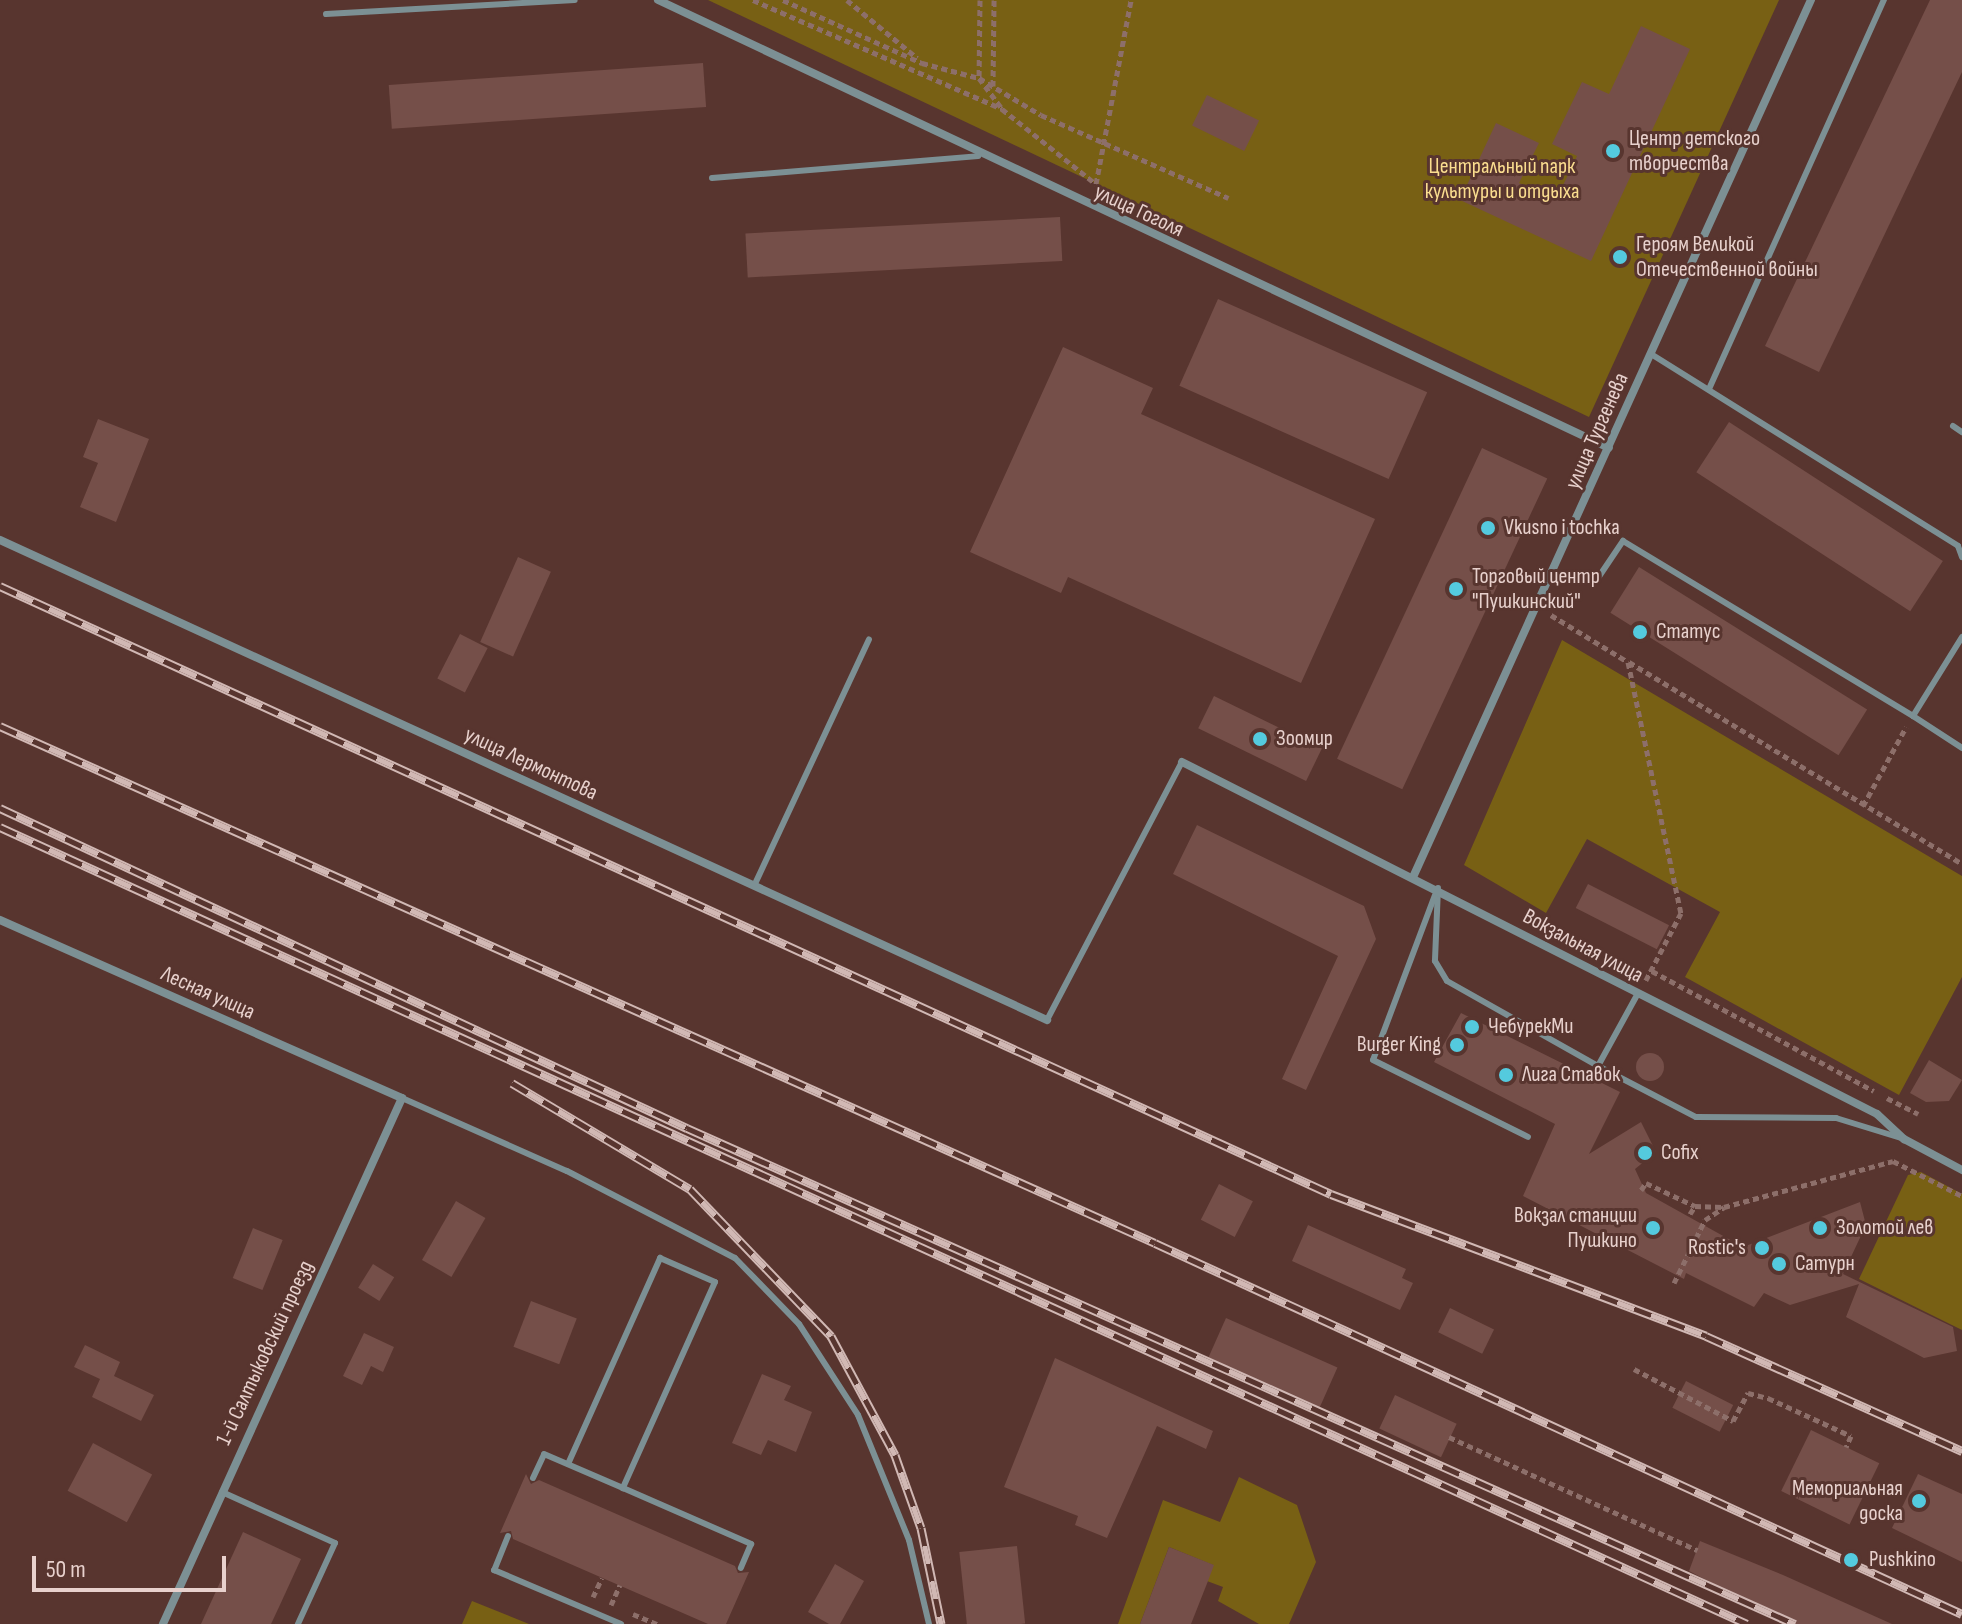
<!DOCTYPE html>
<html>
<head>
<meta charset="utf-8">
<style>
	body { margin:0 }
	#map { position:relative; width:1962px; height:1624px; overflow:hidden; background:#58352f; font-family:"Sofia Sans Condensed",sans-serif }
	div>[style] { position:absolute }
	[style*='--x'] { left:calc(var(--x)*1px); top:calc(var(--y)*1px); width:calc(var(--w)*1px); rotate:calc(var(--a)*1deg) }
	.green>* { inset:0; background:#786014 }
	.building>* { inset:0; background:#754f49; transform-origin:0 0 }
	.round { border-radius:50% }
	.path>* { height:5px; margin-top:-2.5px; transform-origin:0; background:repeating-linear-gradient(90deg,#8d6f6a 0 6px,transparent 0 10px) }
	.service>* { height:6px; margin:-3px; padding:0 3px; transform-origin:3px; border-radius:3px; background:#7c9094 }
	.minor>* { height:8px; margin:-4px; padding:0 4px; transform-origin:4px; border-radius:4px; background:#7c9094 }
	.rail>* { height:9px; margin-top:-4.5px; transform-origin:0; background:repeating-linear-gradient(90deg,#58352f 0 18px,#d1b8b4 0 36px); box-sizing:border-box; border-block:2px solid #d1b8b4 }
	.dots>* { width:22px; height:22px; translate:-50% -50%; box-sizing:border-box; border:4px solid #58352f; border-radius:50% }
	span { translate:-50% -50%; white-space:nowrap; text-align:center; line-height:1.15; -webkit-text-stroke:6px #58352f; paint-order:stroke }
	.poi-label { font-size:22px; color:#e8d1cd }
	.left { translate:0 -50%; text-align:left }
	.right { translate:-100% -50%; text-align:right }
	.park-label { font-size:22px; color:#fadd8f }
	.street-label { font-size:22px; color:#e8d1cd }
	.scale { position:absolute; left:32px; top:1556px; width:194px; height:36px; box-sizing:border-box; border:4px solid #e8d1cd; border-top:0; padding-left:10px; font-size:24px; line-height:28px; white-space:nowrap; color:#e8d1cd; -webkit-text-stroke:6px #58352f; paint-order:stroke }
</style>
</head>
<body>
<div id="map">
	<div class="green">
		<div style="clip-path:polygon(708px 0,1779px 0,1589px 417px)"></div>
		<div style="clip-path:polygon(1562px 640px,1962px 876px,1962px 977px,1899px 1095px,1685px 977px,1720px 912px,1587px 839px,1546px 913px,1464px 865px)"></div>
		<div style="clip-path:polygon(1921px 1172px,1962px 1194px,1962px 1330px,1859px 1279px,1908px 1175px)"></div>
		<div style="clip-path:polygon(1239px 1477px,1297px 1505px,1316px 1562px,1289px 1624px,1259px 1624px,1218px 1601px,1223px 1587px,1207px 1581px,1213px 1565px,1169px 1547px,1140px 1624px,1118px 1624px,1163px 1500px,1220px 1522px)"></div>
		<div style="clip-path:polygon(472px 1601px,529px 1624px,462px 1624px)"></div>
	</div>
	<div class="building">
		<div style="clip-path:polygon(1930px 0,1962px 0,1962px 72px,1819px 372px,1765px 346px)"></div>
		<div style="clip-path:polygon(1641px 26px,1690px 49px,1591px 261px,1460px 200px,1496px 123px,1539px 143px,1519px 183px,1556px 200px,1577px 156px,1552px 144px,1582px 82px,1609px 94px)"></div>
		<div style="left:703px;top:63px;width:44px;height:315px;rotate:86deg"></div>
		<div style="left:1207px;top:95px;width:58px;height:34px;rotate:26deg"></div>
		<div style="left:1060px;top:217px;width:44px;height:315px;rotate:87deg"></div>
		<div style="left:1218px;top:299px;width:229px;height:95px;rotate:24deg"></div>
		<div style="clip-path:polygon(1063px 347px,1153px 388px,1141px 414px,1375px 519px,1301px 683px,1068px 577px,1061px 593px,970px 552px)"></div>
		<div style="clip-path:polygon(98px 419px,149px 439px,116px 522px,80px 507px,98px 463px,83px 457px)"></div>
		<div style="left:1729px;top:422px;width:255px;height:60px;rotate:33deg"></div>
		<div style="left:1482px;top:448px;width:72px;height:343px;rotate:25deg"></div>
		<div style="left:518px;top:557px;width:36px;height:93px;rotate:24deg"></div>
		<div style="left:1639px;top:567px;width:269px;height:54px;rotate:32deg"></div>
		<div style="left:460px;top:634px;width:31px;height:50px;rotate:27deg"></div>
		<div style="left:1214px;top:696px;width:120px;height:36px;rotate:26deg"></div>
		<div style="clip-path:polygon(1197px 825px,1364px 906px,1376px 939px,1306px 1090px,1282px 1079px,1338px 956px,1173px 874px)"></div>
		<div style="left:1588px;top:884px;width:91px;height:27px;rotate:27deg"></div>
		<div style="clip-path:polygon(1461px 1013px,1620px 1092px,1589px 1154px,1641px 1122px,1656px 1152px,1635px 1169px,1646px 1193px,1743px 1247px,1860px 1202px,1866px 1225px,1843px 1274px,1953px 1327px,1957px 1351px,1924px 1358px,1846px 1317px,1859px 1284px,1790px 1305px,1764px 1293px,1754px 1307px,1686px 1273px,1684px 1279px,1523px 1196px,1555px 1124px,1434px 1062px)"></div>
		<div class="round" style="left:1636px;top:1053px;width:28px;height:28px"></div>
		<div style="clip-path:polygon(1929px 1060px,1962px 1080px,1949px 1101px,1926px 1102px,1910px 1093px)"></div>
		<div style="left:1219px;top:1184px;width:38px;height:40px;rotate:27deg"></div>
		<div style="left:456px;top:1201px;width:34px;height:68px;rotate:30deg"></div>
		<div style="clip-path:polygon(1308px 1225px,1406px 1269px,1402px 1278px,1413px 1283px,1400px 1310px,1292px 1261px)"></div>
		<div style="left:253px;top:1228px;width:32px;height:54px;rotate:22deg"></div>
		<div style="left:373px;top:1264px;width:25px;height:28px;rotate:32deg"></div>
		<div style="left:531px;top:1301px;width:49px;height:49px;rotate:21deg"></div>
		<div style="left:1450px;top:1308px;width:49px;height:27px;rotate:26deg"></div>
		<div style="left:1226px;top:1318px;width:122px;height:44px;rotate:24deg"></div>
		<div style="clip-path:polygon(364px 1333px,394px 1347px,383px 1372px,371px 1366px,362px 1385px,343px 1376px)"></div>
		<div style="clip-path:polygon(85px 1345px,120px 1362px,114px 1376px,154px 1395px,141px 1421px,92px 1397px,100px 1379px,74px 1367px)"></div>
		<div style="clip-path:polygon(1055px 1358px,1213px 1431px,1206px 1449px,1157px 1426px,1107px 1538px,1075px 1525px,1078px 1516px,1004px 1487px)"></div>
		<div style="clip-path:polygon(762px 1374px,791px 1386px,784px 1400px,812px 1412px,796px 1452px,768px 1440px,761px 1455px,732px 1443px)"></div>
		<div style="left:1686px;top:1381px;width:53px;height:30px;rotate:27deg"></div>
		<div style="left:1395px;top:1395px;width:68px;height:37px;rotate:25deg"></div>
		<div style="left:1811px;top:1430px;width:76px;height:68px;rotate:26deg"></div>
		<div style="left:93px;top:1443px;width:67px;height:54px;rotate:28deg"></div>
		<div style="clip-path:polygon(526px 1474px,531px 1484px,539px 1480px,735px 1566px,738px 1573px,749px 1572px,726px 1624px,708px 1624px,513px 1539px,511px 1531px,500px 1533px)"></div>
		<div style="clip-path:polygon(1918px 1474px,1962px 1494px,1962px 1562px,1892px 1528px)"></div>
		<div style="clip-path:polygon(243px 1532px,301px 1559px,279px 1607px,271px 1624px,201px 1624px)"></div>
		<div style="clip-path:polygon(1700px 1541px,1783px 1575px,1892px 1624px,1791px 1624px,1689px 1571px)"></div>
		<div style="left:1017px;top:1546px;width:78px;height:58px;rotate:84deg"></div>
		<div style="clip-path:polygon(1169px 1547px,1214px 1565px,1208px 1581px,1191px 1624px,1140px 1624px)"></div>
		<div style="clip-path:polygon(835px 1564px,864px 1581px,840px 1624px,829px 1624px,808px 1612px)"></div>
	</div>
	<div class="path">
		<div style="--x:753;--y:0;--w:272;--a:23.6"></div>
		<div style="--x:783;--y:0;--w:153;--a:24.4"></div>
		<div style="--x:922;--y:63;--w:59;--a:14.7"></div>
		<div style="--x:979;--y:78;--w:72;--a:30.8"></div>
		<div style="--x:1041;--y:115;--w:205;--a:23.9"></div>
		<div style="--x:847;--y:0;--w:91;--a:39.6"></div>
		<div style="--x:980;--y:0;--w:78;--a:90.7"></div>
		<div style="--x:979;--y:78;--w:39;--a:53"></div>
		<div style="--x:1002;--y:109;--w:120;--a:38.6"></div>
		<div style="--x:993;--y:86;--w:86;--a:-89.3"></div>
		<div style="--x:1096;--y:184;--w:187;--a:-79.2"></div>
		<div style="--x:1551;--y:615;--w:90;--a:31.4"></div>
		<div style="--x:1628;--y:662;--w:257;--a:78.1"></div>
		<div style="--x:1681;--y:913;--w:76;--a:117.6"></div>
		<div style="--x:1629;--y:662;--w:389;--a:31.2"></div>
		<div style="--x:1863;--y:806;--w:90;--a:-61.4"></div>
		<div style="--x:1652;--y:971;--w:252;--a:28.4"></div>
		<div style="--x:1887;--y:1098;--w:35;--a:27"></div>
		<div style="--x:1641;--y:1190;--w:9;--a:-54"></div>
		<div style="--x:1646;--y:1183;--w:54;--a:25.1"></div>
		<div style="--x:1695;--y:1206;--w:28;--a:2"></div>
		<div style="--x:1690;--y:1214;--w:9;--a:-58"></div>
		<div style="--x:1674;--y:1283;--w:70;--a:-63.8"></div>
		<div style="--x:1705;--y:1220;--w:23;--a:-34"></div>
		<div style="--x:1724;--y:1207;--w:175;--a:-15.2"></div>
		<div style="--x:1893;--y:1161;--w:77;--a:26.9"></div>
		<div style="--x:1634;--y:1369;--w:112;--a:27.7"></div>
		<div style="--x:1733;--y:1421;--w:32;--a:-62"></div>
		<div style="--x:1748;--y:1393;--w:21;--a:14"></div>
		<div style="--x:1768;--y:1398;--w:91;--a:24.6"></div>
		<div style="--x:1851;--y:1436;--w:12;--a:114"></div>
		<div style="--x:1449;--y:1437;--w:273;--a:24.5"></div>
		<div style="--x:593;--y:1597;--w:21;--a:-65"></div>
		<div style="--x:611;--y:1605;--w:22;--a:-66"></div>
		<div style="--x:633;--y:1614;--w:26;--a:23"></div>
	</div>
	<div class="service">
		<div style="--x:326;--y:14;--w:249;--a:-3.2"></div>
		<div style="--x:712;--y:178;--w:267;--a:-4.7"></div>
		<div style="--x:1651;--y:354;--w:362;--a:32"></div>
		<div style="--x:1958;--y:546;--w:12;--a:70"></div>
		<div style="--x:1709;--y:389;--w:427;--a:-65.8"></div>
		<div style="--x:1953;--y:426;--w:11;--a:34"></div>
		<div style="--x:1552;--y:575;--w:46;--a:3.7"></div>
		<div style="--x:1598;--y:578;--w:45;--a:-56"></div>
		<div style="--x:1623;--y:541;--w:339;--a:31.1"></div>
		<div style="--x:1962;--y:637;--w:93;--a:121.8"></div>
		<div style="--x:1913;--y:716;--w:59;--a:33.1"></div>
		<div style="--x:754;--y:886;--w:272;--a:-65"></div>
		<div style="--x:1438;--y:888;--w:73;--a:92.4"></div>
		<div style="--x:1435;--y:961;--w:23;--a:59"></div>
		<div style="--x:1447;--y:981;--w:173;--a:29.4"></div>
		<div style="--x:1598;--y:1066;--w:110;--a:27.5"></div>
		<div style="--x:1696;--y:1117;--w:140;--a:0.4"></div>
		<div style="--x:1836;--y:1118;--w:68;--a:17.1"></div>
		<div style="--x:1435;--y:895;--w:176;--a:110.6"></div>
		<div style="--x:1373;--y:1060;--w:173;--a:26.4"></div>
		<div style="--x:1047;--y:1020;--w:291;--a:-62.4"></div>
		<div style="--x:1598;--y:1066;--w:81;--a:-61.2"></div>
		<div style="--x:402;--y:1098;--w:180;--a:23.9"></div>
		<div style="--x:567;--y:1171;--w:189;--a:27.4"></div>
		<div style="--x:735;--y:1258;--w:92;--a:45.9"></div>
		<div style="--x:799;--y:1324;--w:108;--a:57"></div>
		<div style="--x:858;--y:1415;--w:135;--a:67.8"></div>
		<div style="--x:909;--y:1540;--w:86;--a:76.6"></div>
		<div style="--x:568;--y:1464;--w:226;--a:-65.9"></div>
		<div style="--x:660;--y:1258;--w:60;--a:23.6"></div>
		<div style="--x:715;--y:1282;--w:226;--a:114.1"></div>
		<div style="--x:533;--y:1478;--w:26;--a:-65"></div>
		<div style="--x:544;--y:1454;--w:86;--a:23.3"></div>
		<div style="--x:623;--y:1488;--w:140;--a:23.6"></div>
		<div style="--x:751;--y:1544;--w:26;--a:113"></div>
		<div style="--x:222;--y:1492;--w:124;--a:24.3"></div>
		<div style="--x:335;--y:1543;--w:89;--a:114.6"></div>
		<div style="--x:508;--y:1536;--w:37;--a:112"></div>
		<div style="--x:494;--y:1570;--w:138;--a:23"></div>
	</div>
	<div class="minor">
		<div style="--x:658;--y:0;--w:1051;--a:25.22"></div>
		<div style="--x:0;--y:540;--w:1152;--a:24.63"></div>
		<div style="--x:1182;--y:762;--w:779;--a:26.86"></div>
		<div style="--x:1877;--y:1114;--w:37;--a:43"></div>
		<div style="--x:1904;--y:1139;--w:66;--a:28.1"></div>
		<div style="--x:1414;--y:875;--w:961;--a:-65.6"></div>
		<div style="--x:0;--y:920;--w:440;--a:23.9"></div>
		<div style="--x:402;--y:1098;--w:578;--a:114.44"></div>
	</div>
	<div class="rail">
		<div style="--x:0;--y:586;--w:1463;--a:24.55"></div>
		<div style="--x:1331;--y:1194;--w:401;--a:20.7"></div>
		<div style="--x:1706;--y:1336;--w:281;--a:24.2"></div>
		<div style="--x:0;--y:726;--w:1265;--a:24.11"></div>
		<div style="--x:1155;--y:1243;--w:888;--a:24.69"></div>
		<div style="--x:0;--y:808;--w:758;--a:24.98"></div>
		<div style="--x:687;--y:1128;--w:1214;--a:24.12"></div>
		<div style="--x:0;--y:827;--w:1920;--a:24.52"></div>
		<div style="--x:512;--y:1083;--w:207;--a:30.8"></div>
		<div style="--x:690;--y:1189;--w:204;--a:46.2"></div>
		<div style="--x:831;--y:1336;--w:135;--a:61.7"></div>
		<div style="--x:895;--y:1455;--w:77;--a:70.4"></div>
		<div style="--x:921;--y:1528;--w:98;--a:78.2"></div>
	</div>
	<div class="dots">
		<div style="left:1613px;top:151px;background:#54cade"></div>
		<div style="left:1620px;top:257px;background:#54cade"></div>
		<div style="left:1488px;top:528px;background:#54cade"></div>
		<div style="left:1456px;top:589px;background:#54cade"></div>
		<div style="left:1640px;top:632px;background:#54cade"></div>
		<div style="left:1260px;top:739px;background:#54cade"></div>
		<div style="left:1472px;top:1027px;background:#54cade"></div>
		<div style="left:1457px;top:1045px;background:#54cade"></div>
		<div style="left:1506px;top:1075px;background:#54cade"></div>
		<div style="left:1645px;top:1153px;background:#54cade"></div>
		<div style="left:1653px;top:1228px;background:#54cade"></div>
		<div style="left:1820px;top:1228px;background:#54cade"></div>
		<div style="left:1762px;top:1248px;background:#54cade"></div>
		<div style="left:1779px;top:1264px;background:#54cade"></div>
		<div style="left:1919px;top:1501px;background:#54cade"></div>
		<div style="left:1851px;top:1560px;background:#54cade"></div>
	</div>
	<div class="poi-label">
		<span class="left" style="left:1629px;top:151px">Центр детского<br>творчества</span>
		<span class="left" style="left:1636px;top:257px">Героям Великой<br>Отечественной войны</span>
		<span class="left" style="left:1504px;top:528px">Vkusno i tochka</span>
		<span class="left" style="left:1472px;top:589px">Торговый центр<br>"Пушкинский"</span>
		<span class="left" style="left:1656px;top:632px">Статус</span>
		<span class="left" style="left:1276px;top:739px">Зоомир</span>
		<span class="left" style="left:1488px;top:1027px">ЧебурекМи</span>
		<span class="right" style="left:1441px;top:1045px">Burger King</span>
		<span class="left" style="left:1522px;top:1075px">Лига Ставок</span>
		<span class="left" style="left:1661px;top:1153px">Cofix</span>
		<span class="right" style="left:1637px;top:1228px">Вокзал станции<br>Пушкино</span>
		<span class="left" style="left:1836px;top:1228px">Золотой лев</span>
		<span class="right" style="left:1746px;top:1248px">Rostic's</span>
		<span class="left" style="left:1795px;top:1264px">Сатурн</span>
		<span class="right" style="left:1903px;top:1501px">Мемориальная<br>доска</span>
		<span class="left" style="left:1869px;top:1560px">Pushkino</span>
	</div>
	<div class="park-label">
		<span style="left:1502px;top:179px">Центральный парк<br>культуры и отдыха</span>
	</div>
	<div class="street-label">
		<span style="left:1139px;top:211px;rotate:25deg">улица Гоголя</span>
		<span style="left:1597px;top:431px;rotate:-66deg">улица Тургенева</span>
		<span style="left:531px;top:764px;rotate:25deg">улица Лермонтова</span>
		<span style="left:1583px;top:946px;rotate:28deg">Вокзальная улица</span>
		<span style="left:208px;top:993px;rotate:24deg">Лесная улица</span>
		<span style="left:265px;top:1353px;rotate:-65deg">1-й Салтыковский проезд</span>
	</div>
	<div class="scale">50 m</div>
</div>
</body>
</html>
